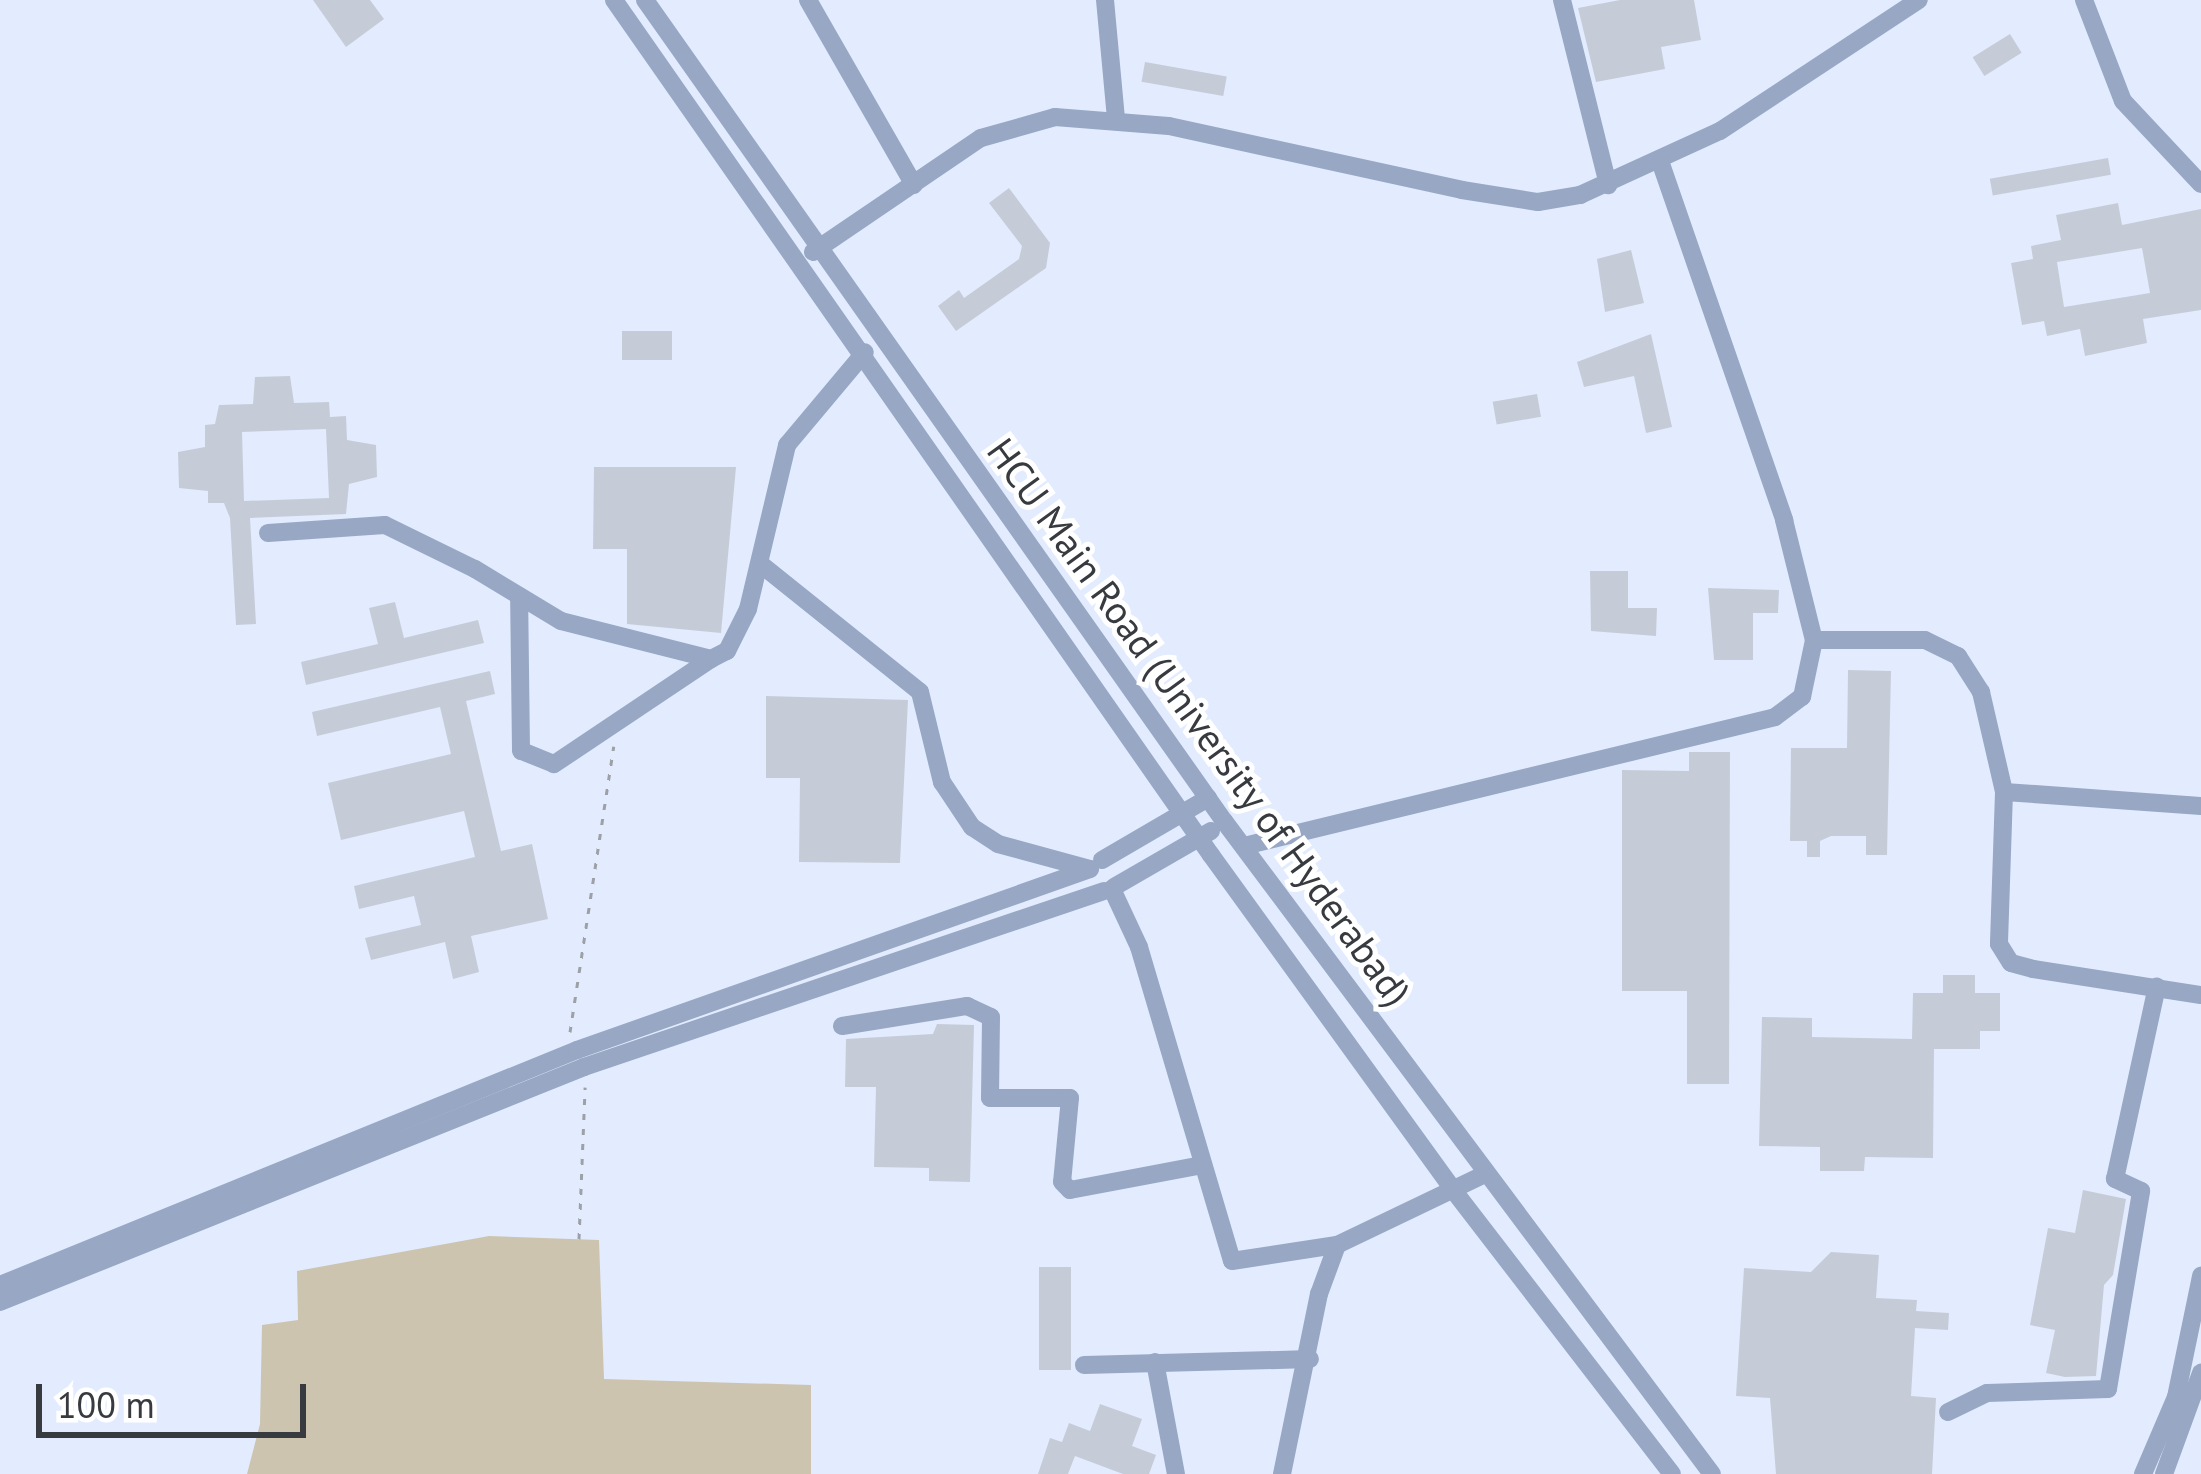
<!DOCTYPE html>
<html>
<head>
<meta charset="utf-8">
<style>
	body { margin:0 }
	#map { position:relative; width:2201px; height:1474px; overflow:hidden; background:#f3f7fd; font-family:"PT Sans",sans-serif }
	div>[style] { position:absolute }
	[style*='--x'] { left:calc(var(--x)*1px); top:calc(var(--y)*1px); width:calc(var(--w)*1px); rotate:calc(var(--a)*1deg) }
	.built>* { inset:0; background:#e2ecfe; transform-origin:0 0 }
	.green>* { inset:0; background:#cdc4af }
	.building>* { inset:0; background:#c6ccd7; transform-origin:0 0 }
	.path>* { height:3px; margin-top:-1.5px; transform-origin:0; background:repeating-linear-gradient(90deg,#9da1a6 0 6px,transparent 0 15px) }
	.minor>* { height:18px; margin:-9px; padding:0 9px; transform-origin:9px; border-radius:9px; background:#98a7c4 }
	span { translate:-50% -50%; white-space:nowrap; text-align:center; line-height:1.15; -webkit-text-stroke:10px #fff; paint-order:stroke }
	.street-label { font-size:39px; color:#373a3e }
	.scale { position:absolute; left:36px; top:1384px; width:270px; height:54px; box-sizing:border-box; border:6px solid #373a3e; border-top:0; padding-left:15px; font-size:36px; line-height:42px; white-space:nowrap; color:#373a3e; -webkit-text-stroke:9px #fff; paint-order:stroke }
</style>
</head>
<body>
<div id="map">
	<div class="built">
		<div style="left:0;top:0;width:2201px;height:1474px"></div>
	</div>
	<div class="green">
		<div style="clip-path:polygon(489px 1236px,599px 1240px,604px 1379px,811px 1385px,811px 1474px,247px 1474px,260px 1424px,262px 1325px,298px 1320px,297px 1271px)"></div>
	</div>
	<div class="building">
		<div style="clip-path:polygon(313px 0,370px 0,384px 19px,346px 47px)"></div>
		<div style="clip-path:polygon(1620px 0,1694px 0,1701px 40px,1661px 47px,1665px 69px,1596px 82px,1578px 8px)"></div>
		<div style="left:2010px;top:34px;width:22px;height:44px;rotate:58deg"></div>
		<div style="left:1145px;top:62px;width:83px;height:20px;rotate:10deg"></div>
		<div style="left:2108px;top:158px;width:17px;height:120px;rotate:80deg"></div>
		<div style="clip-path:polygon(1009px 188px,1050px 243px,1046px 268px,956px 331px,938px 306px,959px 290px,964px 298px,1019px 259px,1022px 246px,989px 203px)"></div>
		<div style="clip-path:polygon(evenodd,2118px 203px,2122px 225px,2201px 209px,2201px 310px,2143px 319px,2147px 343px,2085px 356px,2080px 329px,2047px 336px,2044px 321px,2022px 325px,2011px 263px,2033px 259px,2031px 246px,2061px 240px,2056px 215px,2118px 203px,2142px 248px,2150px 293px,2064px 307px,2057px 262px,2142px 248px)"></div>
		<div style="clip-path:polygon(1631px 250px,1644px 303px,1605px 312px,1597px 259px)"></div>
		<div style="left:672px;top:331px;width:29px;height:50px;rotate:90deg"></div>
		<div style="clip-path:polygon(1651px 334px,1672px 427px,1646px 433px,1634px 376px,1584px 387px,1577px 362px)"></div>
		<div style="clip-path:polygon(evenodd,290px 376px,294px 403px,329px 402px,330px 417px,346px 416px,347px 440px,376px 445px,377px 477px,349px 484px,346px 514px,250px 518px,256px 624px,236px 625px,230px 518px,224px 503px,208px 503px,208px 491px,179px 488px,178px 452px,205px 447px,205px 425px,215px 424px,219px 405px,253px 404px,255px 377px,290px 376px,326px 429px,329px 498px,244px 501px,242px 432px,326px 429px)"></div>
		<div style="left:1537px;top:394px;width:23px;height:45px;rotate:80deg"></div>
		<div style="clip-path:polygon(594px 467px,736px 467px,721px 633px,627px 624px,627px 549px,593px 549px)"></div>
		<div style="clip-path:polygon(1590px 571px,1628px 571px,1628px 608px,1657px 608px,1656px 636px,1591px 631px)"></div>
		<div style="clip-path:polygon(1708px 588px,1779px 590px,1778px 613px,1753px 613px,1753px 660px,1714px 660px)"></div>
		<div style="clip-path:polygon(395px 602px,404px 638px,478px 620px,484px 643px,306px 685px,301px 662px,378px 644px,369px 608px)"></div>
		<div style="clip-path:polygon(1848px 670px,1891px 671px,1887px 855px,1866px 855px,1866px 836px,1831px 836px,1820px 841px,1820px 857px,1807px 857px,1807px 841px,1790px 841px,1791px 748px,1847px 748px)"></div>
		<div style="clip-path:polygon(490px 671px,495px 694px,466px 701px,501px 851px,532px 844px,548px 919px,471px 936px,479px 972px,453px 979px,445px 942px,371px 960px,365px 938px,421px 925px,414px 896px,359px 909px,354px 886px,475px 857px,464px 811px,341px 840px,328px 783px,451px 754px,440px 707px,317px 736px,312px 712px)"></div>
		<div style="clip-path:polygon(766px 696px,908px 700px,900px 863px,799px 862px,800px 778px,766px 778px)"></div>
		<div style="clip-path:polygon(1689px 752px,1730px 752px,1729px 1084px,1687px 1084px,1687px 991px,1622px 991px,1622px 770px,1689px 771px)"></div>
		<div style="clip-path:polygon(1943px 975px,1975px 975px,1975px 993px,2000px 993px,2000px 1031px,1980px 1031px,1980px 1049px,1934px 1049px,1933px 1158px,1865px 1157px,1864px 1171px,1820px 1171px,1820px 1147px,1759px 1146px,1762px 1017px,1812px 1018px,1812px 1037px,1912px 1039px,1913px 993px,1943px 993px)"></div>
		<div style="clip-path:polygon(937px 1024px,974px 1025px,970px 1182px,929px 1181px,929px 1168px,874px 1167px,876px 1087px,845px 1087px,846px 1039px,933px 1034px)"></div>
		<div style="clip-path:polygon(2083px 1190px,2126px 1199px,2113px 1275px,2104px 1285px,2096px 1376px,2065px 1377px,2046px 1373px,2055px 1330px,2030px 1325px,2048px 1228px,2075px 1233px)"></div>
		<div style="clip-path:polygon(1831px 1252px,1879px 1255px,1876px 1298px,1917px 1300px,1916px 1311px,1949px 1313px,1948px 1330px,1915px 1328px,1911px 1396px,1936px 1398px,1932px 1474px,1776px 1474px,1770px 1398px,1736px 1396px,1744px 1268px,1811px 1272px)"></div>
		<div style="left:1039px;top:1267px;width:32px;height:103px"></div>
		<div style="clip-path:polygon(1100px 1404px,1142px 1419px,1132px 1446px,1156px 1455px,1149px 1474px,1123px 1474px,1075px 1456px,1068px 1474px,1038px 1474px,1050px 1438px,1062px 1442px,1069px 1423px,1090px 1431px)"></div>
	</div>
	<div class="path">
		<div style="--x:570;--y:1032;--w:289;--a:-81.3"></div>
		<div style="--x:579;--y:1239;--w:152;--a:-87.7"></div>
	</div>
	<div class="minor">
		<div style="--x:614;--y:0;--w:1043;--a:55.08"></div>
		<div style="--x:1211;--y:855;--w:415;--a:54.1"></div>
		<div style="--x:1454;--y:1191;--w:357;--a:52.4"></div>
		<div style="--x:645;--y:0;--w:1005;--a:54.81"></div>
		<div style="--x:1224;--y:821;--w:815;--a:53.23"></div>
		<div style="--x:808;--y:0;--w:213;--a:60.2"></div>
		<div style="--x:1105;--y:0;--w:120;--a:84.7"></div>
		<div style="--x:1562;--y:0;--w:191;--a:76"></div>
		<div style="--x:2084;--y:0;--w:108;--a:68.9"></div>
		<div style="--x:2123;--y:101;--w:114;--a:46.8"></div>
		<div style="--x:1660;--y:161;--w:380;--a:70.9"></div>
		<div style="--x:1784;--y:520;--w:124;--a:76"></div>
		<div style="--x:813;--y:252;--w:203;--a:-34.2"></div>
		<div style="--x:981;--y:138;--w:77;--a:-15.8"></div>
		<div style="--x:1055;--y:117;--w:114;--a:4.5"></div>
		<div style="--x:1169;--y:126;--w:300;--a:12.3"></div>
		<div style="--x:1462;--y:190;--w:77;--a:9"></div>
		<div style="--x:1538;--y:202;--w:43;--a:-9.5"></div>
		<div style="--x:1580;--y:195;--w:154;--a:-24.6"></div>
		<div style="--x:1720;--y:131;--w:238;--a:-33.4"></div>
		<div style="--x:268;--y:533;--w:117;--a:-3.9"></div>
		<div style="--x:385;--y:525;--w:100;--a:26.1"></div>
		<div style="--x:475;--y:569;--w:100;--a:31.2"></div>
		<div style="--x:561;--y:621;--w:155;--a:14.2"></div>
		<div style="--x:711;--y:659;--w:189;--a:146.2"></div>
		<div style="--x:554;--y:764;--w:35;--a:-158"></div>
		<div style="--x:521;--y:751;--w:155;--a:-90.7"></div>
		<div style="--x:763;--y:566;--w:201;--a:38.7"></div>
		<div style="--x:920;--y:692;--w:93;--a:76.3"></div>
		<div style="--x:942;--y:782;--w:54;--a:56.3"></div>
		<div style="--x:972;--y:827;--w:31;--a:33"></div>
		<div style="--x:998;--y:844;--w:95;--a:15.2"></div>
		<div style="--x:711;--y:659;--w:18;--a:-27"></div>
		<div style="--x:727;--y:651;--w:47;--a:-63.4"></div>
		<div style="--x:748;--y:609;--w:169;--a:-76.6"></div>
		<div style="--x:787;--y:445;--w:121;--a:-50"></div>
		<div style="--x:2201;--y:806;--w:197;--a:-175.9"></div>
		<div style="--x:2004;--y:792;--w:152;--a:91.9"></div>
		<div style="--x:1999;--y:944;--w:22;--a:58"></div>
		<div style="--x:2011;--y:963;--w:23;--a:15"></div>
		<div style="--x:2033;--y:969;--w:170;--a:8.8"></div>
		<div style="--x:1244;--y:846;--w:546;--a:-13.65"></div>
		<div style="--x:1775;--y:717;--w:34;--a:-37"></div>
		<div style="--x:1802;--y:697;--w:58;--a:-78.1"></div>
		<div style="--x:1814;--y:640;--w:111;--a:0"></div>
		<div style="--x:1925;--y:640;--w:37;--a:26"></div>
		<div style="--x:1958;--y:656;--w:43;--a:57.4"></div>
		<div style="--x:1981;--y:692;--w:103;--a:77"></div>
		<div style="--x:1102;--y:860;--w:123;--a:-30.3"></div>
		<div style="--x:1114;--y:887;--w:112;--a:-30"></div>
		<div style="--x:1112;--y:889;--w:64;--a:65"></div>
		<div style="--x:1139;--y:947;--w:327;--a:73.5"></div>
		<div style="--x:1232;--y:1261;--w:106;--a:-8.7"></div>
		<div style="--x:842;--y:1026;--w:127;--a:-9.1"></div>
		<div style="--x:967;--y:1006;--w:26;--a:25"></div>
		<div style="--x:991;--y:1017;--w:81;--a:90.7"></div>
		<div style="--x:990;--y:1098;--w:80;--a:0"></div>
		<div style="--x:1070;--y:1098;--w:84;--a:95.4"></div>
		<div style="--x:1062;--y:1182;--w:11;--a:45"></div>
		<div style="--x:1070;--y:1190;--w:134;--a:-10.7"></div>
		<div style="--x:0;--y:1285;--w:623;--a:-22.16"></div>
		<div style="--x:577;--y:1050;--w:544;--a:-19.43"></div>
		<div style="--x:0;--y:1302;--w:630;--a:-21.92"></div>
		<div style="--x:584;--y:1067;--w:549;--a:-18.7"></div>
		<div style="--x:1155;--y:1362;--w:114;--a:79.4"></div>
		<div style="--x:1084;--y:1365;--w:226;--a:-1.5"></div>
		<div style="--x:1948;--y:1412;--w:43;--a:-26"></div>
		<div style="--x:1987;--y:1393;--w:121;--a:-1.9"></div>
		<div style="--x:2108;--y:1389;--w:201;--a:-80.5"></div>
		<div style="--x:2141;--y:1191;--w:29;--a:-155"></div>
		<div style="--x:2115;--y:1179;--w:197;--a:-77.7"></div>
		<div style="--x:1282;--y:1474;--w:184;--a:-78.4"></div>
		<div style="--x:1319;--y:1294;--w:52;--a:-69.8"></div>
		<div style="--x:1337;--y:1245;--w:162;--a:-25.6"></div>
		<div style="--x:2143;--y:1474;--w:84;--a:-66.8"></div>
		<div style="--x:2176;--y:1397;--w:124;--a:-78.3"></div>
		<div style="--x:2164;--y:1474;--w:108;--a:-69.9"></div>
	</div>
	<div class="street-label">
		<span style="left:1199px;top:722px;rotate:54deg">HCU Main Road (University of Hyderabad)</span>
	</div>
	<div class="scale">100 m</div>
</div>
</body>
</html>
